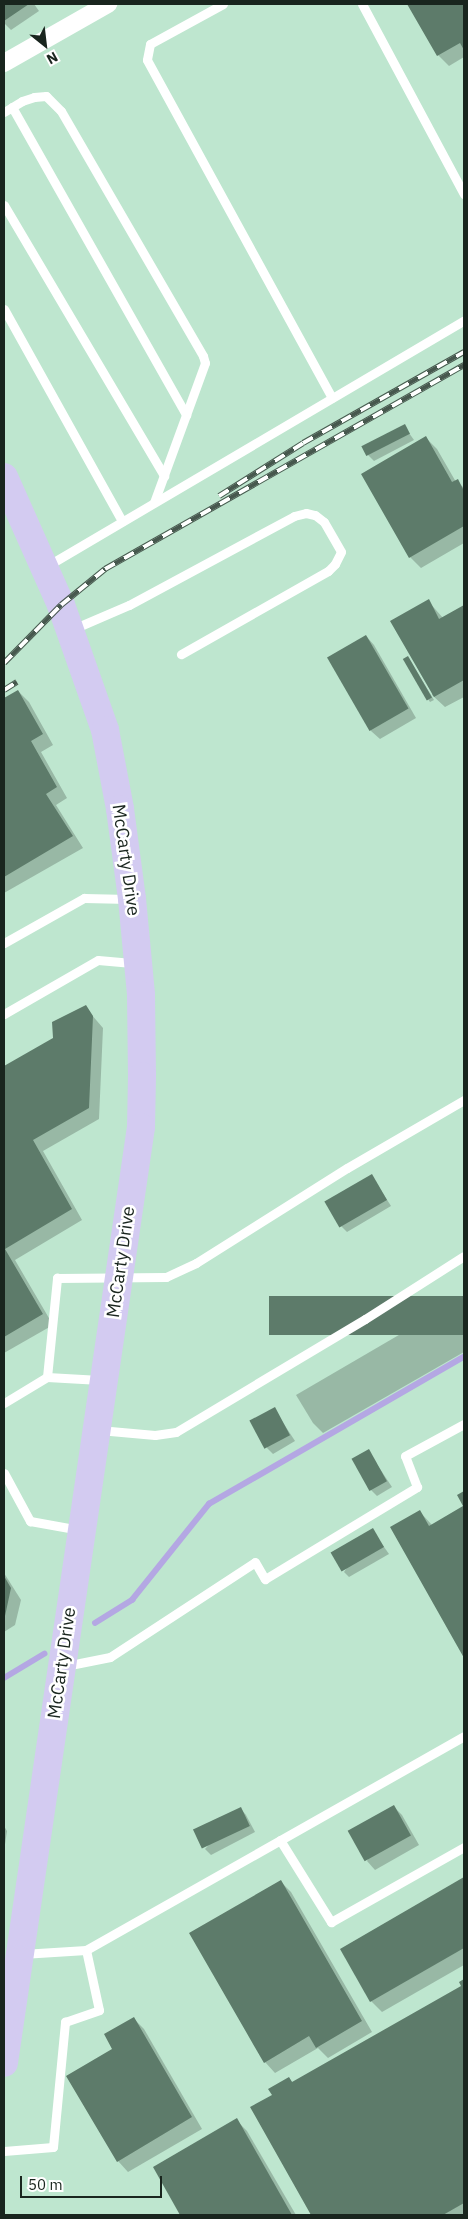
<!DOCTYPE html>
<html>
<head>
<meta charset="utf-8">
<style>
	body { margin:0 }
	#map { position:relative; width:468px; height:2219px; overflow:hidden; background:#cfefdd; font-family:"IBM Plex Sans",sans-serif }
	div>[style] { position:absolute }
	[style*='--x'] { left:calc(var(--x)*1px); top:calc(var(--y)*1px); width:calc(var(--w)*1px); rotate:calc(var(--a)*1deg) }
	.built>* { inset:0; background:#bee6cf; transform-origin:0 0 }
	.shadow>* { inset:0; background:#0003 }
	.stream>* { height:5.5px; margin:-2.75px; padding:0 2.75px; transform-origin:2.75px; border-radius:2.75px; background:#b4a7e3 }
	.building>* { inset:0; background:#5d7b6a; transform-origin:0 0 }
	.service>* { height:9px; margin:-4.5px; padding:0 4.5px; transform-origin:4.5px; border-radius:4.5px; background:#fff }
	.minor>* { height:18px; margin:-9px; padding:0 9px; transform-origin:9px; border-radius:9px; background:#fff }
	.primary>* { height:28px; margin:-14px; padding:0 14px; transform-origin:14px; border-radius:14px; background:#d3cbf1 }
	.rail>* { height:5.5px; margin-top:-2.75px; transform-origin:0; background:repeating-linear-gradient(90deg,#fff 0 11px,#47584e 0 22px); box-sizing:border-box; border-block:1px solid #47584e }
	span { translate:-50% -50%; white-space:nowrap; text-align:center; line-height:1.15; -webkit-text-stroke:5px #fff; paint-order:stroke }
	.street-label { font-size:18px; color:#19251e }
	.frame { position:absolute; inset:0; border:5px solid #19251e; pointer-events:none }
	.north { position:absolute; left:20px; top:20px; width:50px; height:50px; -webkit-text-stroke:4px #fff; paint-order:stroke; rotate:151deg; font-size:14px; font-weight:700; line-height:20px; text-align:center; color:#19251e }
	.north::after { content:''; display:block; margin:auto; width:18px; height:22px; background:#19251e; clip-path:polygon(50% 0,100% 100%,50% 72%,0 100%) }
	.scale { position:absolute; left:20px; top:2176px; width:142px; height:22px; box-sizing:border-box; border:2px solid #19251e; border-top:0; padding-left:6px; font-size:15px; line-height:18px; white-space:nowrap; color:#19251e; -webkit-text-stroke:4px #fff; paint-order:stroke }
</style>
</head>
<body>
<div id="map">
	<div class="built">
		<div style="left:4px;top:4px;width:460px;height:2211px"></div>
	</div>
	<div class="shadow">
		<div style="clip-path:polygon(4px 4px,34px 4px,39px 11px,11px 30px,4px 23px)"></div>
		<div style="clip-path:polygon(409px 4px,464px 4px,464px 57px,449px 66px,438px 55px)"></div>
		<div style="clip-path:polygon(404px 426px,414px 440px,374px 461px,368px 455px)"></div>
		<div style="clip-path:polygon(426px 438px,437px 449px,456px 482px,457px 481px,464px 488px,464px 543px,421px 568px,410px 557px)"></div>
		<div style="clip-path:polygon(428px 601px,443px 618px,464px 606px,464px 697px,445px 707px,432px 695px)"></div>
		<div style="clip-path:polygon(366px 636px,374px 645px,416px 718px,380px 739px,371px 731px,329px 657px)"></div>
		<div style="clip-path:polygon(408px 657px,434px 700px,430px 702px,428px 699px)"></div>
		<div style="clip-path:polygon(18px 691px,29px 702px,53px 745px,41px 752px,67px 798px,56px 805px,83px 848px,4px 893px,4px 700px)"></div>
		<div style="clip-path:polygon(85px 1007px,103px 1028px,99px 1119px,43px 1151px,82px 1220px,15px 1260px,53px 1325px,4px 1353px,4px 1068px,55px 1039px)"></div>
		<div style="clip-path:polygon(372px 1176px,391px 1206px,347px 1232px,341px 1226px)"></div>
		<div style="clip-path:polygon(464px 1297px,464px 1352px,323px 1433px,313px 1423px,296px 1395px)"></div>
		<div style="clip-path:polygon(274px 1409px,295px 1441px,273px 1454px,267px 1448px)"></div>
		<div style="clip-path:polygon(368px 1451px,392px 1487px,377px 1496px,371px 1490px)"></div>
		<div style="clip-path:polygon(464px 1507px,464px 1655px,392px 1528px,420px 1512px,432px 1525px)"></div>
		<div style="clip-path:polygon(372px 1530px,389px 1554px,349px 1577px,344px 1572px)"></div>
		<div style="clip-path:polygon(4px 1573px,21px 1600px,15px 1625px,4px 1632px)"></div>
		<div style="clip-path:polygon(393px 1806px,402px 1815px,419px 1845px,375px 1870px,367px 1861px)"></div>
		<div style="clip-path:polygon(241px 1809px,246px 1815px,255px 1832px,211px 1855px,205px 1849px)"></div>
		<div style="clip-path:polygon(4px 1826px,7px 1831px,4px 1851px)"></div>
		<div style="clip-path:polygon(464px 1878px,464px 1965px,382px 2012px,371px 2001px,341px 1949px)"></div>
		<div style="clip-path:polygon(280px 1881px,291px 1892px,372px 2032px,328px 2058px,318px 2048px,275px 2073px,265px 2062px)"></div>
		<div style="clip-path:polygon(464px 1981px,464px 2215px,313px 2215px,252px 2108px,273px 2096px,289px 2078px,293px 2083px,463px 1986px,461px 1983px)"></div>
		<div style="clip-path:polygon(133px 2018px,144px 2029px,202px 2129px,128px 2172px,118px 2161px,114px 2049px)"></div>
		<div style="clip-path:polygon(236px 2120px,247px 2131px,296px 2215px,182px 2215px,154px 2167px)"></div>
	</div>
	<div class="stream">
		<div style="--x:95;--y:1623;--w:44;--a:-31.9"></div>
		<div style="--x:132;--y:1600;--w:123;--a:-51.3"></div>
		<div style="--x:209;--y:1504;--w:294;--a:-30"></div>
		<div style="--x:4;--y:1678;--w:47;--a:-31"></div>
	</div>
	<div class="building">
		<div style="clip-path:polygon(4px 4px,9px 5px,29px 4px,4px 21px)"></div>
		<div style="clip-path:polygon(407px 4px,464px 4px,464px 50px,460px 43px,437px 56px)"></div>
		<div style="left:405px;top:424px;width:11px;height:49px;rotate:63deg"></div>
		<div style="clip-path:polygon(426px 436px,452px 482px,458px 479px,464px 491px,464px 526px,409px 558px,361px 474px)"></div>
		<div style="clip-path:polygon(429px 599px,439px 619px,464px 605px,464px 680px,434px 697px,390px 621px)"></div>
		<div style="left:366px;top:635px;width:85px;height:45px;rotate:60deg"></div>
		<div style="left:408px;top:656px;width:48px;height:6px;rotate:60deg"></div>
		<div style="clip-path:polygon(18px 690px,43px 734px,31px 741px,57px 787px,46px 794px,73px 836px,4px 877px,4px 698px)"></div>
		<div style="clip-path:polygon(86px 1005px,93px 1016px,89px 1108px,33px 1140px,72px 1209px,5px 1249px,43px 1314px,4px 1337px,4px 1066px,53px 1038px,52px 1022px)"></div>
		<div style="left:372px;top:1174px;width:30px;height:55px;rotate:60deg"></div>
		<div style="left:464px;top:1296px;width:39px;height:195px;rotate:90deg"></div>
		<div style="left:275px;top:1407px;width:32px;height:29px;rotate:62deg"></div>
		<div style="left:369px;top:1449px;width:37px;height:20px;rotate:61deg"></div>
		<div style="clip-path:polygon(464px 1491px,464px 1658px,390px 1527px,420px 1510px,429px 1526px,463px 1506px,457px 1495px)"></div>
		<div style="left:373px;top:1528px;width:22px;height:49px;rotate:60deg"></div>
		<div style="clip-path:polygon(4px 1576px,11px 1588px,5px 1616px,4px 1616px)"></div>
		<div style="left:394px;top:1805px;width:35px;height:53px;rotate:61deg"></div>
		<div style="left:241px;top:1807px;width:21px;height:53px;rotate:65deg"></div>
		<div style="clip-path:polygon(464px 1877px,464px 1948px,370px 2002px,340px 1949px)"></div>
		<div style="clip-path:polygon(281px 1880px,362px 2021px,316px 2048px,309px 2036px,264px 2063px,189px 1933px)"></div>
		<div style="clip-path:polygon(464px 1979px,464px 2203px,443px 2215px,311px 2215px,250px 2107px,272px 2095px,268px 2089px,289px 2077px,292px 2082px,461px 1986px,459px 1982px)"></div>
		<div style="clip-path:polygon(134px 2017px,192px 2117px,117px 2162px,66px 2076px,112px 2049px,104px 2034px)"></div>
		<div style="clip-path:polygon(237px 2118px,292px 2215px,180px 2215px,153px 2167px)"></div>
	</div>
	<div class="service">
		<div style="--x:223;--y:4;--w:83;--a:151.3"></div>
		<div style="--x:150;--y:44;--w:16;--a:101"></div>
		<div style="--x:147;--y:60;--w:385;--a:61.3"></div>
		<div style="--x:362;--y:4;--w:216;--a:61.8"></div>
		<div style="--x:12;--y:107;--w:354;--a:60.5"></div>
		<div style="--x:4;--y:112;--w:21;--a:-31"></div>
		<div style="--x:22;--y:101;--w:13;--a:-18"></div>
		<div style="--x:34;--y:97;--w:12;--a:-5"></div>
		<div style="--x:46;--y:96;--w:21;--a:45"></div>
		<div style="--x:61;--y:111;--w:283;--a:59.9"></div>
		<div style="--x:203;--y:356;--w:7;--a:74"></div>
		<div style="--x:205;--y:363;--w:148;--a:110.1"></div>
		<div style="--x:4;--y:205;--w:315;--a:59.4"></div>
		<div style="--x:4;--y:309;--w:243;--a:60.9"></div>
		<div style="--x:47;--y:566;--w:484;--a:-30.5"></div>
		<div style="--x:73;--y:629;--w:61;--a:-23.2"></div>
		<div style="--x:129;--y:605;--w:187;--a:-28.3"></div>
		<div style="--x:294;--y:516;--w:12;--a:-14"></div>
		<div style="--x:306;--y:513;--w:9;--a:13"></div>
		<div style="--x:315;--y:515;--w:11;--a:38"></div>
		<div style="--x:324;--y:522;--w:34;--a:60"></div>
		<div style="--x:341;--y:552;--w:13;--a:117"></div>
		<div style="--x:335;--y:564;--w:10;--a:135"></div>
		<div style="--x:328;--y:571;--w:169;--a:150.5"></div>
		<div style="--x:4;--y:943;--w:92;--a:-29.4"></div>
		<div style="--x:84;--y:898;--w:45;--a:1.3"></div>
		<div style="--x:4;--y:1014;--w:108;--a:-29.9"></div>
		<div style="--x:98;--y:960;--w:37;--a:5"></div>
		<div style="--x:47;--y:1377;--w:100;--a:-84.2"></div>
		<div style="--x:57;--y:1278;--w:109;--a:-0.5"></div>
		<div style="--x:166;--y:1277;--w:33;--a:-25"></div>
		<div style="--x:196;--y:1263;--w:178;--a:-32.2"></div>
		<div style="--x:347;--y:1168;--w:135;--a:-30.2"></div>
		<div style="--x:4;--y:1403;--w:50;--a:-31.2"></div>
		<div style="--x:47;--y:1377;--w:53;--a:3.2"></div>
		<div style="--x:99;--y:1430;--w:56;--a:5.1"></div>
		<div style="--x:155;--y:1435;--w:21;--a:-8"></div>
		<div style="--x:176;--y:1432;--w:220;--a:-30.9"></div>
		<div style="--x:365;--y:1319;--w:117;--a:-32.5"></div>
		<div style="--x:4;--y:1473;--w:55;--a:61.6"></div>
		<div style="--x:30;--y:1521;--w:51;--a:10.2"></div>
		<div style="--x:65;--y:1666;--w:46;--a:-11.3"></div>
		<div style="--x:110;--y:1657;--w:173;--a:-33.2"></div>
		<div style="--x:255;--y:1562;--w:20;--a:60"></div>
		<div style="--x:265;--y:1579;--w:178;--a:-31.2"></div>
		<div style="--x:417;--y:1487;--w:33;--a:-111"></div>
		<div style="--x:405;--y:1456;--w:67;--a:-28.5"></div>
		<div style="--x:280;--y:1840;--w:97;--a:58.1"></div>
		<div style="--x:331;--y:1922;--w:153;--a:-29.4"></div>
		<div style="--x:22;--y:1954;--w:64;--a:-3.6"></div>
		<div style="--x:86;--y:1950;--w:434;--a:-29.5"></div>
		<div style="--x:4;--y:2151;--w:49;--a:-4.7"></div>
		<div style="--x:53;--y:2147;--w:126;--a:-84.5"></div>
		<div style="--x:65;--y:2022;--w:36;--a:-19"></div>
		<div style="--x:99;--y:2010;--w:61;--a:-102.2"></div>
	</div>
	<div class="minor">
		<div style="--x:4;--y:63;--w:120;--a:-29.6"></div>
	</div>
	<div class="primary">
		<div style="--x:4;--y:477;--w:140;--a:66"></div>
		<div style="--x:61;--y:605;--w:133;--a:70.6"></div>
		<div style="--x:105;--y:730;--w:80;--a:79.2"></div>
		<div style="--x:120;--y:809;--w:91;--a:82.4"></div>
		<div style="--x:132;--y:899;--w:96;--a:84.6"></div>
		<div style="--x:141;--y:995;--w:81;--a:89.3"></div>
		<div style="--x:142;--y:1076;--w:51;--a:91.1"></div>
		<div style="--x:141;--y:1127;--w:946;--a:98.33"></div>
	</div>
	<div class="rail">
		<div style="--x:219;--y:496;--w:99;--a:-32.2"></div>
		<div style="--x:303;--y:443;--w:185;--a:-29.5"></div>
		<div style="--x:4;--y:663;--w:81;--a:-45.5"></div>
		<div style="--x:61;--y:605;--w:57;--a:-39.3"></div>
		<div style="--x:105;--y:569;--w:413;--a:-29.6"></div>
		<div style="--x:4;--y:690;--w:15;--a:-32"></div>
	</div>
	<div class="street-label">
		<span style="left:126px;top:860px;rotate:82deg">McCarty Drive</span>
		<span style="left:121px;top:1262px;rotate:-82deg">McCarty Drive</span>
		<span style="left:62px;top:1663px;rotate:-82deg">McCarty Drive</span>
	</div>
	<div class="frame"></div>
	<div class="north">N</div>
	<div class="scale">50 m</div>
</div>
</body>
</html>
